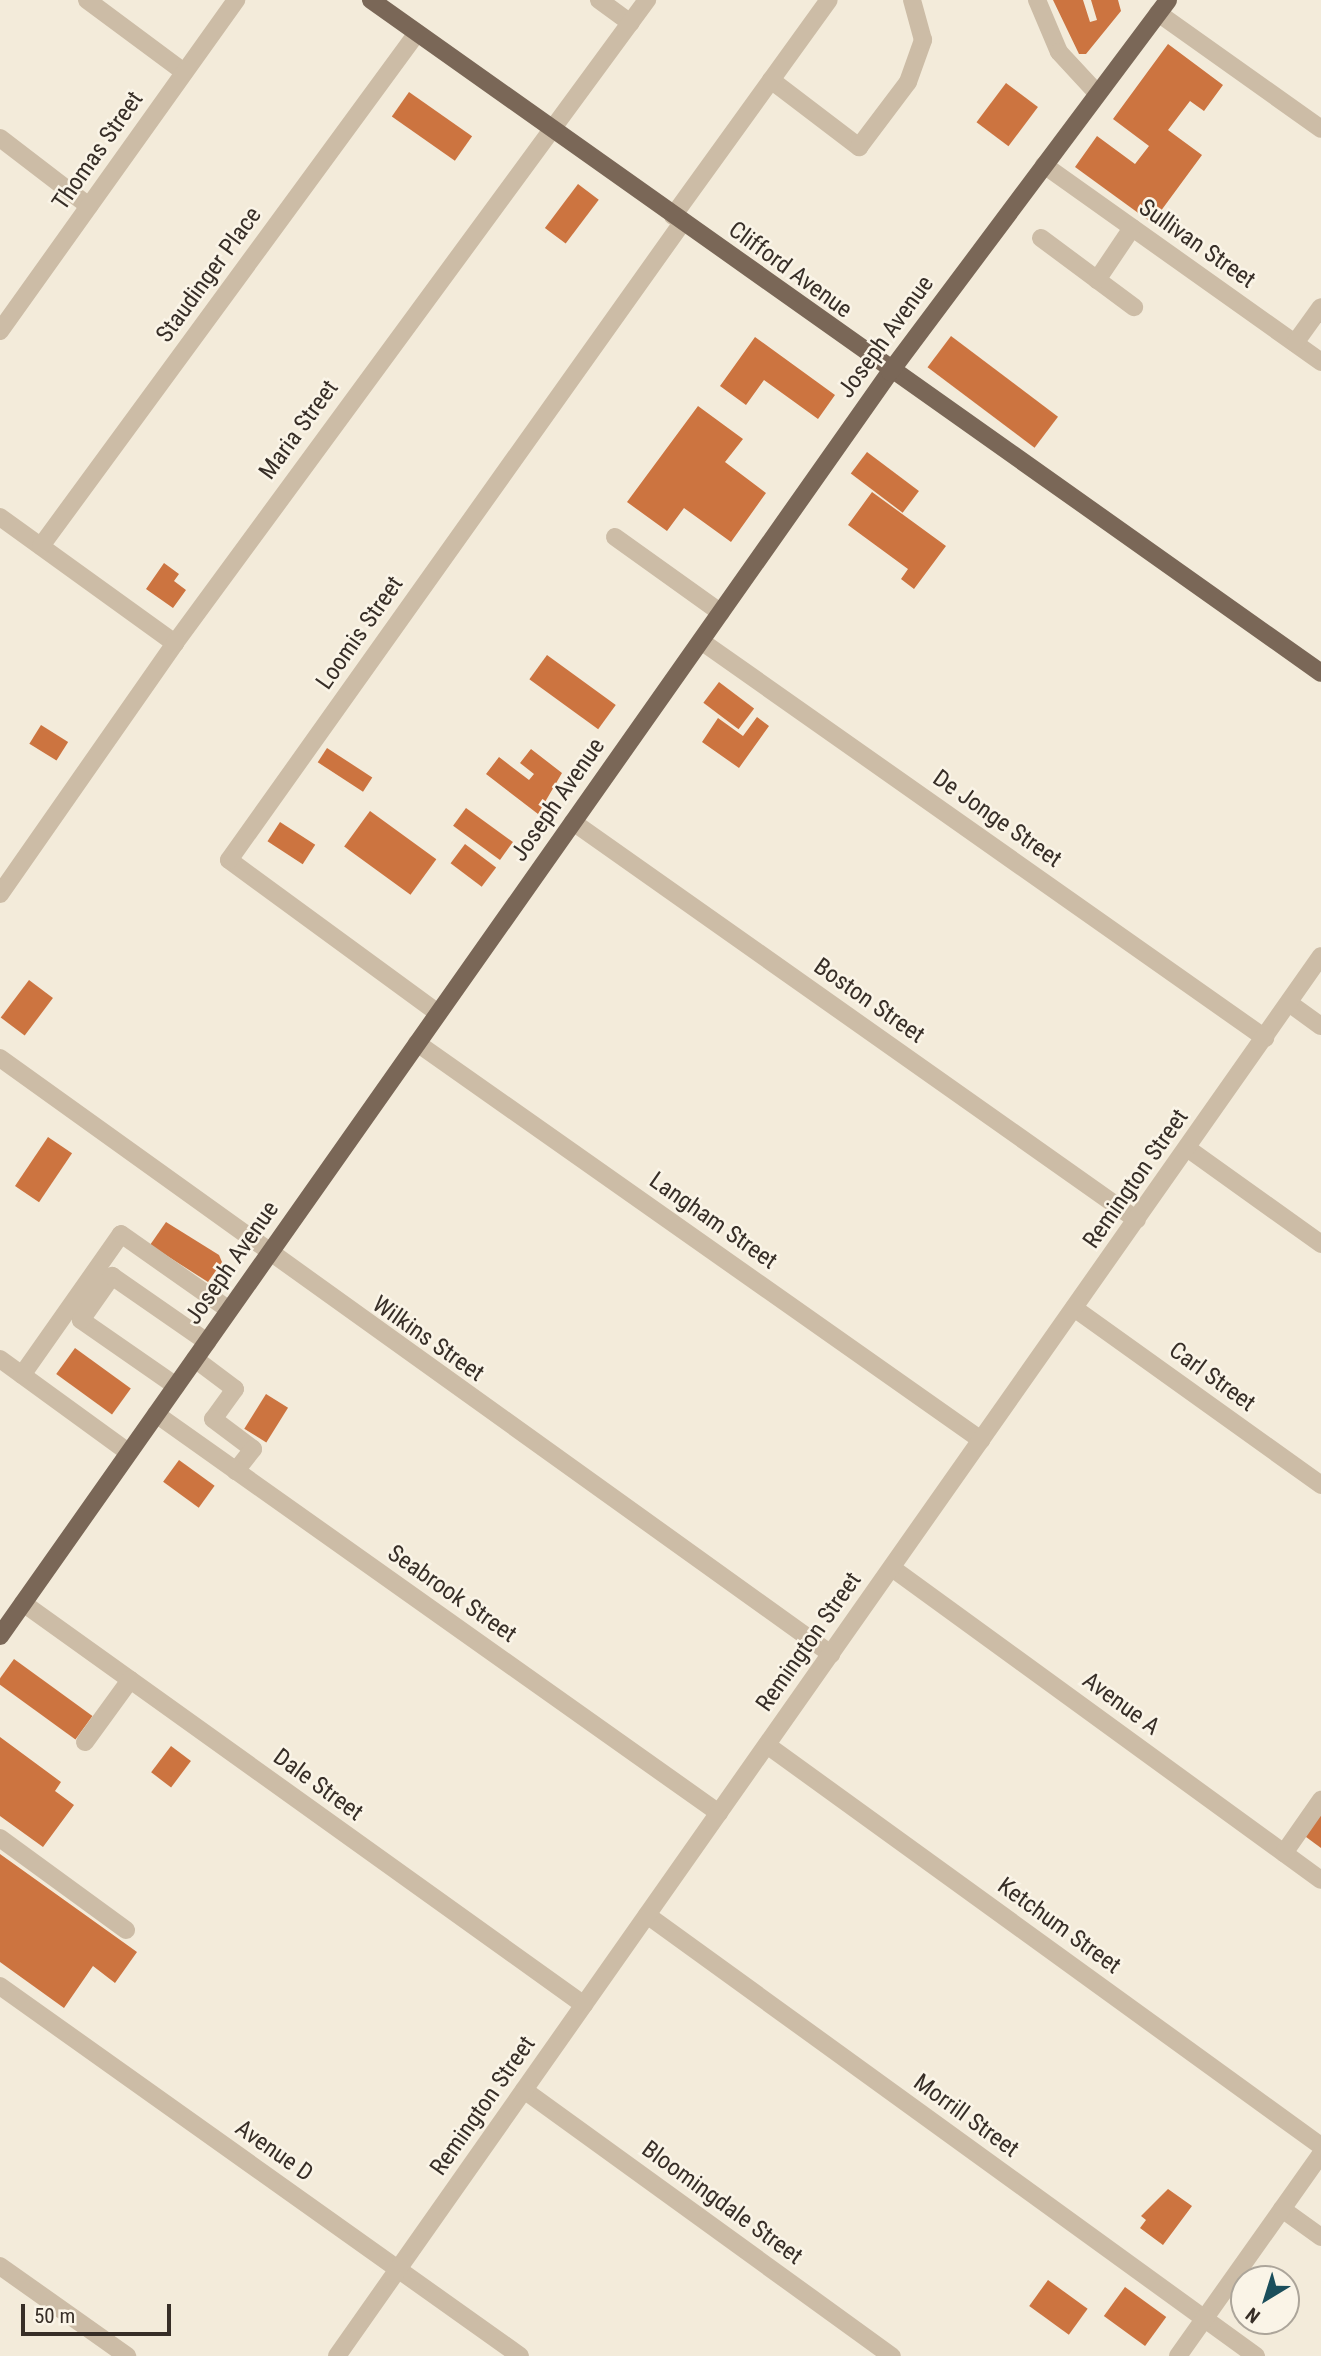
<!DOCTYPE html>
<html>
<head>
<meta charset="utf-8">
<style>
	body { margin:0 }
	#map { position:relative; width:1321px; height:2356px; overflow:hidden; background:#f3ebda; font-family:"Roboto Condensed",sans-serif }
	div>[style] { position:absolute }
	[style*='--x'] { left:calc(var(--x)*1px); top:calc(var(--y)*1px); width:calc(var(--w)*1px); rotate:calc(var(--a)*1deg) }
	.building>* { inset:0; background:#cc7440; transform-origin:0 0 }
	.minor>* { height:18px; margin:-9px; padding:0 9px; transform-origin:9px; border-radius:9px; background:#ccbca6 }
	.major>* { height:18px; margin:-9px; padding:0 9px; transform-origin:9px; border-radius:9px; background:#7a6757 }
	span { translate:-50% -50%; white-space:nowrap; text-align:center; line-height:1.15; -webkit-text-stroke:5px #faf4e7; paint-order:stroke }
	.street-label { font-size:24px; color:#372e27 }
	.north { position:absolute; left:1230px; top:2265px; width:70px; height:70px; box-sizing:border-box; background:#faf4e7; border:2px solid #aca59a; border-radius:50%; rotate:218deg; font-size:19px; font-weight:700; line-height:28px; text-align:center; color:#372e27 }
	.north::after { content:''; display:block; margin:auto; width:24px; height:32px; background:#1b4e5b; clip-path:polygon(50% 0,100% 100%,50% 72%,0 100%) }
	.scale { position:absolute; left:21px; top:2304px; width:150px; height:32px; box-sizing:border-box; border:4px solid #372e27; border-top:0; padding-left:9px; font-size:21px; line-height:24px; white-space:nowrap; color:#372e27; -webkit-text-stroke:5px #faf4e7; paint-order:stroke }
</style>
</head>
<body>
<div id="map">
	<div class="building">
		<div style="clip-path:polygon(1053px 0,1083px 0,1090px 22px,1097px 20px,1091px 0,1118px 0,1121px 11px,1086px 54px,1079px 54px)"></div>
		<div style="clip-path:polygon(1168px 44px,1223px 85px,1204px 111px,1190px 101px,1168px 130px,1202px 155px,1152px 223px,1075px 167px,1097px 136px,1135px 164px,1149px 146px,1113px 119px)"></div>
		<div style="left:1006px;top:83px;width:40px;height:49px;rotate:37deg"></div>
		<div style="left:409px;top:92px;width:77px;height:30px;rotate:35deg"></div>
		<div style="left:578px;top:184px;width:26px;height:55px;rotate:37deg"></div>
		<div style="left:951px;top:336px;width:134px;height:39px;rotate:37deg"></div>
		<div style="clip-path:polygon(755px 337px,835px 395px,818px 419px,764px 380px,746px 405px,720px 386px)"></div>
		<div style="clip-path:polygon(698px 406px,743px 439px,725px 462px,766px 493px,731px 542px,684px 508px,667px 531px,627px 502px)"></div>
		<div style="left:867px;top:452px;width:65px;height:27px;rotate:37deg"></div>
		<div style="clip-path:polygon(872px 492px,946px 546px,914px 589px,901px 579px,908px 569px,848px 525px)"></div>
		<div style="clip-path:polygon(164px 563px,179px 574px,174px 581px,186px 590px,173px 608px,146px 589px)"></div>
		<div style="left:547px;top:655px;width:85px;height:30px;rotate:36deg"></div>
		<div style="left:719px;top:682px;width:44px;height:26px;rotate:37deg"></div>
		<div style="clip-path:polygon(757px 717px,769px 726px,739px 768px,702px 742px,718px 718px,743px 736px)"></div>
		<div style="left:41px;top:725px;width:32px;height:22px;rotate:32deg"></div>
		<div style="left:327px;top:748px;width:54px;height:17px;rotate:33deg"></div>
		<div style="clip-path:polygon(531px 749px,562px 773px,538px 814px,486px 774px,499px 757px,529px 780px,534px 774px,520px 763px)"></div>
		<div style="left:466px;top:808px;width:58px;height:22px;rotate:36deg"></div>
		<div style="left:370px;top:811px;width:82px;height:44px;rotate:36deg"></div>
		<div style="left:280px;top:822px;width:42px;height:23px;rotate:33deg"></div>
		<div style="left:465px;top:844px;width:39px;height:24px;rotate:37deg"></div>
		<div style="left:29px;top:980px;width:30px;height:47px;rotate:37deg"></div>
		<div style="left:48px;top:1137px;width:29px;height:59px;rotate:34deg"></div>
		<div style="clip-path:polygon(166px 1222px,219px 1255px,222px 1262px,208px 1282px,150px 1245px)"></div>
		<div style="left:75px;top:1348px;width:69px;height:32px;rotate:36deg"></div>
		<div style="left:266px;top:1394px;width:26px;height:41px;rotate:32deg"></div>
		<div style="left:179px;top:1460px;width:44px;height:27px;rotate:36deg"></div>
		<div style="left:14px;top:1659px;width:97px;height:29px;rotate:36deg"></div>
		<div style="clip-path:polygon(0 1737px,61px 1782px,55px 1791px,74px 1805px,43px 1847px,0 1816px)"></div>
		<div style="left:171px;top:1746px;width:25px;height:33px;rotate:37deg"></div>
		<div style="clip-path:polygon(1321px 1807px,1321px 1848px,1302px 1834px)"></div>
		<div style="clip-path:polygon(0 1854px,137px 1952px,115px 1983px,93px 1966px,64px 2008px,0 1962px)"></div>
		<div style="clip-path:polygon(1168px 2189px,1192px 2206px,1163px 2245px,1140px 2228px,1146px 2220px,1141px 2216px)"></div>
		<div style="left:1048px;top:2280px;width:49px;height:32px;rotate:36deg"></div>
		<div style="left:1125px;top:2287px;width:51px;height:36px;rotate:36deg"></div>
	</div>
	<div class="minor">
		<div style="--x:87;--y:0;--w:121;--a:36.6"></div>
		<div style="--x:599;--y:0;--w:39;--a:36"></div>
		<div style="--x:1037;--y:0;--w:56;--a:67.1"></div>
		<div style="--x:1059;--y:52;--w:56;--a:47.2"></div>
		<div style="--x:1158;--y:13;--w:200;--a:35.4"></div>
		<div style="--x:771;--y:80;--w:111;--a:37.3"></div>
		<div style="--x:859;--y:147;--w:81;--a:-53"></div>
		<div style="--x:908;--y:82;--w:45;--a:-70.3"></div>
		<div style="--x:923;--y:40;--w:41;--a:-105.4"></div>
		<div style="--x:0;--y:138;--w:112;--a:37.4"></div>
		<div style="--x:1044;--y:165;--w:340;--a:35.4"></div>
		<div style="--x:673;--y:216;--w:266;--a:-54.2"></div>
		<div style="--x:1041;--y:238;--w:116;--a:36.6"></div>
		<div style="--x:1097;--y:280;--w:63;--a:-56.1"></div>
		<div style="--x:0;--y:331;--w:407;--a:-54.5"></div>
		<div style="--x:1295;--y:343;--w:44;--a:-54.2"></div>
		<div style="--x:0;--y:517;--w:216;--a:35.8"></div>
		<div style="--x:615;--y:537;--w:130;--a:35.6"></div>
		<div style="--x:41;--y:546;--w:636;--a:-53.76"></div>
		<div style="--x:701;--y:641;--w:690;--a:35.14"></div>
		<div style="--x:573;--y:822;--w:690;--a:35.21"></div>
		<div style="--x:0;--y:894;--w:306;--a:-55.1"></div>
		<div style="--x:175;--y:643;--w:798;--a:-53.72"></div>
		<div style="--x:1289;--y:1003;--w:39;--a:36"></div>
		<div style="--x:438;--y:1013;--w:259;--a:-143.8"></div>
		<div style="--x:229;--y:860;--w:782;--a:-54.58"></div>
		<div style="--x:417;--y:1043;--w:690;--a:35.14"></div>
		<div style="--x:0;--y:1058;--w:1023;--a:35.65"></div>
		<div style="--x:1187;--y:1148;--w:165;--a:35.6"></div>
		<div style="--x:1074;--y:1308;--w:304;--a:35.6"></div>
		<div style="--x:0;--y:1359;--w:158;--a:36"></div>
		<div style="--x:195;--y:1359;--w:50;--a:36.9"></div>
		<div style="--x:235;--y:1389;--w:37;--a:126"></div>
		<div style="--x:213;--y:1419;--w:50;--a:36.9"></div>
		<div style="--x:253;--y:1449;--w:28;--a:128"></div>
		<div style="--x:22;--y:1375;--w:172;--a:-54.9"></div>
		<div style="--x:121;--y:1234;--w:132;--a:35.1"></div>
		<div style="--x:176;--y:1386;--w:116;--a:-145.2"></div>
		<div style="--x:81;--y:1320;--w:54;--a:-54.8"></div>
		<div style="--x:112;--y:1276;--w:116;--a:34.8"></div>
		<div style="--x:156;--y:1414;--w:690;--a:35.33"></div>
		<div style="--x:892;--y:1568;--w:530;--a:36.03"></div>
		<div style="--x:23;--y:1603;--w:690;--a:35.62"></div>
		<div style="--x:85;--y:1742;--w:77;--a:-54"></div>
		<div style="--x:767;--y:1745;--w:684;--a:35.9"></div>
		<div style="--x:0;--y:1838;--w:156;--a:36.1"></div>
		<div style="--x:1284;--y:1853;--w:65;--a:-55.1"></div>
		<div style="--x:647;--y:1915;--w:752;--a:35.91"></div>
		<div style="--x:0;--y:1986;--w:638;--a:35.43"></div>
		<div style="--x:524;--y:2090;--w:454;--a:35.9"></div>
		<div style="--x:1282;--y:2209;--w:48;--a:35.7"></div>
		<div style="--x:0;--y:2266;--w:156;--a:35.3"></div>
		<div style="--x:337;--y:2356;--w:1711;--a:-54.9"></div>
		<div style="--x:1178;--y:2356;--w:247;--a:-54.7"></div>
	</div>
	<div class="major">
		<div style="--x:371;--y:0;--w:1164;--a:35.31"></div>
		<div style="--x:0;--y:1636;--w:1546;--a:-54.85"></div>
		<div style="--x:890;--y:372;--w:464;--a:-53.2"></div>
	</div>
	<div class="street-label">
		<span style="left:98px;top:151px;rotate:-55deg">Thomas Street</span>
		<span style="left:1197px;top:244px;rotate:35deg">Sullivan Street</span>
		<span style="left:790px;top:270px;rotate:36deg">Clifford Avenue</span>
		<span style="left:209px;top:275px;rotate:-54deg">Staudinger Place</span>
		<span style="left:886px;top:337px;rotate:-54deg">Joseph Avenue</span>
		<span style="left:299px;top:430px;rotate:-54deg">Maria Street</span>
		<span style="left:360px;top:633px;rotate:-55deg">Loomis Street</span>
		<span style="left:558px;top:800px;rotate:-55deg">Joseph Avenue</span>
		<span style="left:997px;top:819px;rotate:35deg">De Jonge Street</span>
		<span style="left:869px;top:1001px;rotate:35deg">Boston Street</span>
		<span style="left:1136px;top:1179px;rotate:-55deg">Remington Street</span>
		<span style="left:713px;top:1221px;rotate:35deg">Langham Street</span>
		<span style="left:232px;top:1263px;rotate:-55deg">Joseph Avenue</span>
		<span style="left:428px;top:1339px;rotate:35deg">Wilkins Street</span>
		<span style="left:1212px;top:1377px;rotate:36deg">Carl Street</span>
		<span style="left:452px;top:1594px;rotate:35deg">Seabrook Street</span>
		<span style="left:809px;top:1642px;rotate:-55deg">Remington Street</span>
		<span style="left:1121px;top:1704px;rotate:36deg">Avenue A</span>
		<span style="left:318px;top:1785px;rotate:36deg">Dale Street</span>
		<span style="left:1059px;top:1926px;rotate:36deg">Ketchum Street</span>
		<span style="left:483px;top:2106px;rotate:-55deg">Remington Street</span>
		<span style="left:966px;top:2116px;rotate:36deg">Morrill Street</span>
		<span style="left:274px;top:2151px;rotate:35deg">Avenue D</span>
		<span style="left:722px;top:2203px;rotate:36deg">Bloomingdale Street</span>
	</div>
	<div class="north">N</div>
	<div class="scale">50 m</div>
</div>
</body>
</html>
